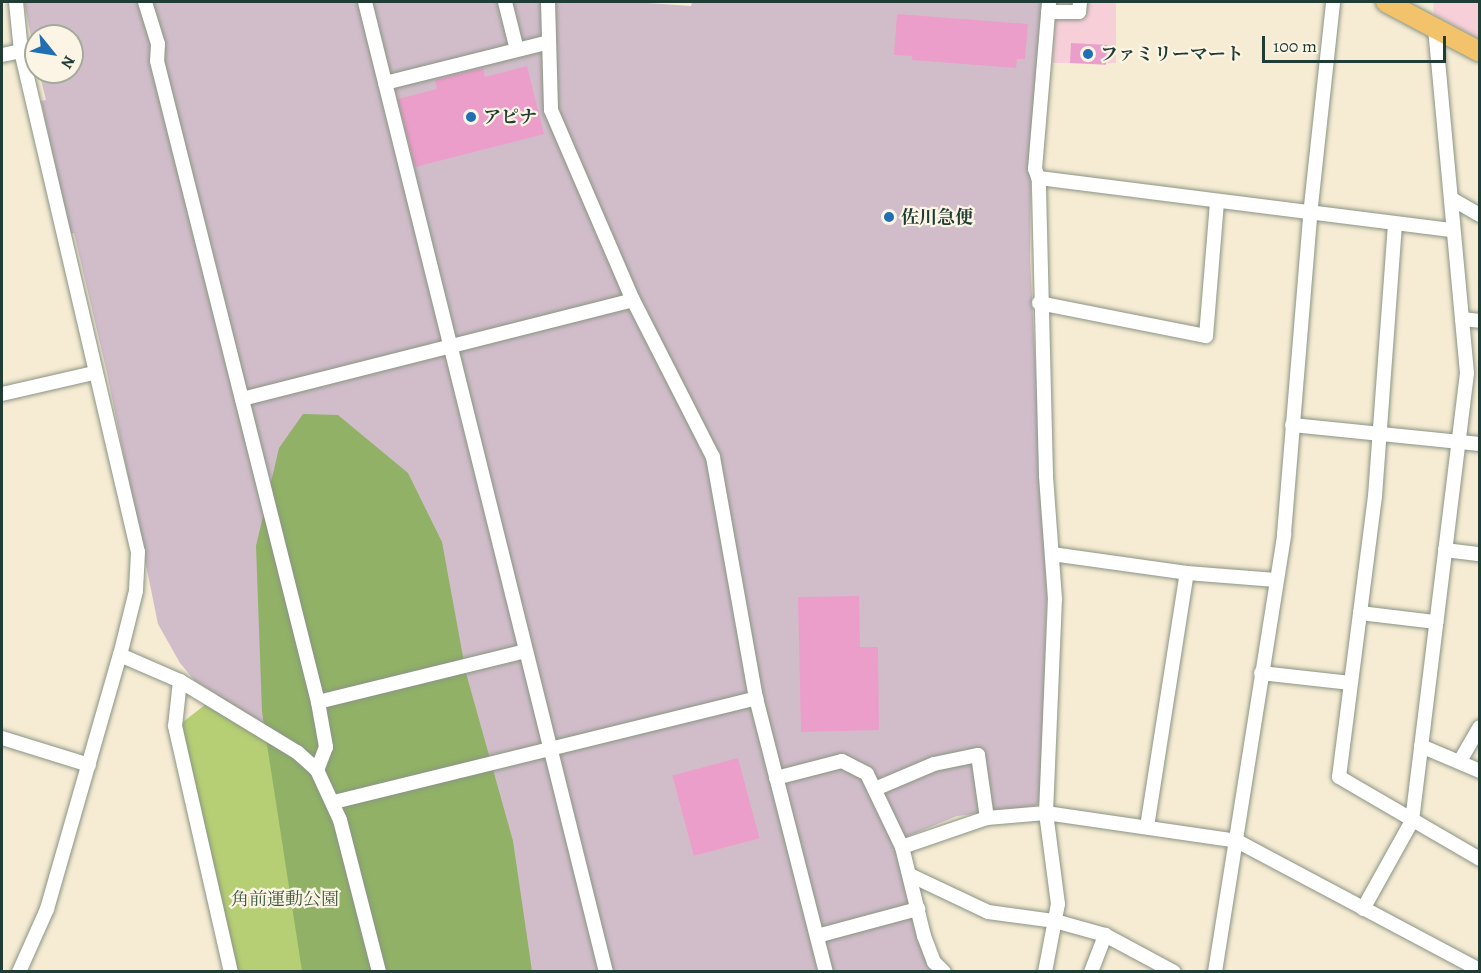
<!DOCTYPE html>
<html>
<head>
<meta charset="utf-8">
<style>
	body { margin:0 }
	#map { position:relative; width:1481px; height:973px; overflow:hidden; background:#f6ebd3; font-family:Alegreya,"Noto Serif JP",serif }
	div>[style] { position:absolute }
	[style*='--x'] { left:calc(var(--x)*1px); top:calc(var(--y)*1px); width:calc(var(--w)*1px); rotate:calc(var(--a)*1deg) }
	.built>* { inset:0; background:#f6cfd8; transform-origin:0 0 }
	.industrial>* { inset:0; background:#d1bdca }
	.green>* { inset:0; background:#b6ce74 }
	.forest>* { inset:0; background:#90b166 }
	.building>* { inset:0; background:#ec9eca; transform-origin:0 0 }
	.roads { filter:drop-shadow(0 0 2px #8a9484) drop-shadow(0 0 2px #8a9484) }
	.minor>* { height:14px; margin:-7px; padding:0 7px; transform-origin:7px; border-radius:7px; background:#fff }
	.highway>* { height:20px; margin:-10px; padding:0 10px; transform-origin:10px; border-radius:10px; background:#f2c36a }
	.dots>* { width:16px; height:16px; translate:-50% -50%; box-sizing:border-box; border:3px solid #fcf5e5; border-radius:50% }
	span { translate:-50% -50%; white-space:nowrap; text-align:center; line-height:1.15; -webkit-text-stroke:4.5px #fcf5e5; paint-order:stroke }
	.poi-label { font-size:18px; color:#1f3d34; font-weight:700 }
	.left { translate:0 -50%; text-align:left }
	.park-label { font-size:18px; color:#3d5a41 }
	.frame { position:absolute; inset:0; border:3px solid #1f3d34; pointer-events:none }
	.north { position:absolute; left:24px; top:24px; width:60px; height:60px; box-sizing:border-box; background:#fcf5e5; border:2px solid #a4ab9e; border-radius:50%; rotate:120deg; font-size:16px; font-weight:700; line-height:24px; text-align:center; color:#1f3d34 }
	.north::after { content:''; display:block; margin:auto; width:21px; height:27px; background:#1f6fb2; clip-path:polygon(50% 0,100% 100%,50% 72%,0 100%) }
	.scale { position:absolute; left:1262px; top:36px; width:184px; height:27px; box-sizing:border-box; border:3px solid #1f3d34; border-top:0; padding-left:8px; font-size:18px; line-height:21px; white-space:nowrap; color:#1f3d34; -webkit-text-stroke:4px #fcf5e5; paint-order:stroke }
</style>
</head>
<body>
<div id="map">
	<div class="built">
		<div style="left:1053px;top:2px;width:63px;height:61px"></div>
		<div style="clip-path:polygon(1433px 2px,1479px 2px,1479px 39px,1434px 14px)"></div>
	</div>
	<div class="industrial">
		<div style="clip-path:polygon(24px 2px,633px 2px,691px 6px,692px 2px,1044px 2px,1031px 167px,1030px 258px,1047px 593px,1041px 801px,1035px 806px,957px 816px,894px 842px,933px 971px,234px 971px,178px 726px,218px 695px,195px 681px,180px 663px,158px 624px,107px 373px,74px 233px,70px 234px,41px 101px,46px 100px,39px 72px,72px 72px,72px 36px,36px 36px,36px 60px)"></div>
	</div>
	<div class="green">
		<div style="clip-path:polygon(205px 705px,283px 751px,372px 971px,234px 971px,178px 726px)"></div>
	</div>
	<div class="forest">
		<div style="clip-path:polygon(303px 414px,338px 415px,408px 473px,442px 542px,466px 673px,513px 841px,532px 971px,302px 971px,262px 712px,256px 546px,279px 448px)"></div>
	</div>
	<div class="building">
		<div style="clip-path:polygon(897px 14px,1028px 24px,1025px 59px,1017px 59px,1016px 68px,912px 60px,912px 56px,894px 55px)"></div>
		<div style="left:1071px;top:43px;width:36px;height:20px;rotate:3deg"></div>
		<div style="clip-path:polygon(527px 66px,544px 134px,415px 167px,398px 99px,437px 89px,435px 80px,483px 68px,485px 77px)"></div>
		<div style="clip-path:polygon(859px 596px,860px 647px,878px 647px,879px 730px,801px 732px,798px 597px)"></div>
		<div style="left:738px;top:758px;width:83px;height:68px;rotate:75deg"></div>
	</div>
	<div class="roads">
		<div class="minor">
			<div style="--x:16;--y:2;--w:49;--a:84.2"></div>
			<div style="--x:21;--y:51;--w:514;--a:76.86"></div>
			<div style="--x:138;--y:552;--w:39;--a:93"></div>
			<div style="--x:136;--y:591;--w:66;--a:104"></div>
			<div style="--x:120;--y:655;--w:65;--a:23.4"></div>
			<div style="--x:180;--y:681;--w:137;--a:31.3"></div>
			<div style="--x:297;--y:752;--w:27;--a:42"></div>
			<div style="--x:317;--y:770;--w:55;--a:65.3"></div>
			<div style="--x:340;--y:820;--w:157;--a:75.6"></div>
			<div style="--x:145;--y:2;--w:44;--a:72.8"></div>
			<div style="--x:158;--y:44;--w:17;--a:93"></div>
			<div style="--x:157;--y:61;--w:661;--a:75.9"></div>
			<div style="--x:318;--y:702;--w:46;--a:79.9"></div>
			<div style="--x:326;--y:747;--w:25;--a:111"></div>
			<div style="--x:365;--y:2;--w:999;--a:76.05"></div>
			<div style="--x:505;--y:2;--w:49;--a:76"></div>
			<div style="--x:548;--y:2;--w:108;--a:88.4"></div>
			<div style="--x:551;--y:110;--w:207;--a:66.7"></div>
			<div style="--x:633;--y:300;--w:176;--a:63"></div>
			<div style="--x:713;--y:457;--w:245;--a:79.9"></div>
			<div style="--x:756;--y:698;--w:283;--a:75.7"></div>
			<div style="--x:1048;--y:12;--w:31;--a:0"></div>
			<div style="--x:1079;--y:12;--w:10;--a:-84"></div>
			<div style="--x:2;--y:55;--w:19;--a:-12"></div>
			<div style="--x:385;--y:83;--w:169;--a:-14"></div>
			<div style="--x:1039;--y:178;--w:417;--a:7.2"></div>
			<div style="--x:1452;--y:199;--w:32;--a:30"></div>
			<div style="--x:1395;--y:224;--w:273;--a:94.2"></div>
			<div style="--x:1375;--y:496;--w:283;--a:97.3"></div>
			<div style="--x:1339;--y:777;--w:163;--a:30.2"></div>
			<div style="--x:1039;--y:303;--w:170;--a:11.2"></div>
			<div style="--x:1206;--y:336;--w:133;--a:-85.3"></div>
			<div style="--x:1462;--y:319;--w:18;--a:6"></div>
			<div style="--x:2;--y:394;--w:94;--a:-12.9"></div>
			<div style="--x:242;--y:399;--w:403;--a:-14.2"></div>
			<div style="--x:1292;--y:425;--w:189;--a:5.8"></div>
			<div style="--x:1445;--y:550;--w:35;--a:7"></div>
			<div style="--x:1052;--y:554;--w:136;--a:8"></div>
			<div style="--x:1187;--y:573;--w:89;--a:4.5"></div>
			<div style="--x:1360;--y:613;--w:77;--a:6.8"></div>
			<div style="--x:1261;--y:673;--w:90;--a:6.4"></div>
			<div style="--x:180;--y:681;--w:45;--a:96.3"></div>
			<div style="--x:175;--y:726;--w:252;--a:77.2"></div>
			<div style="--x:318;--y:702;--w:214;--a:-13.8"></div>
			<div style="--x:2;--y:738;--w:91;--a:17.2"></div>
			<div style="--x:1421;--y:746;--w:64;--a:23"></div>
			<div style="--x:1460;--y:761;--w:39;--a:-60"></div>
			<div style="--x:776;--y:778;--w:68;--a:-14.4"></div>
			<div style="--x:842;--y:761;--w:28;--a:27"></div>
			<div style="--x:867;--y:774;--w:81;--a:64.4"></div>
			<div style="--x:902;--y:847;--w:92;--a:76.1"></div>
			<div style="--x:924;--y:936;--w:28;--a:69"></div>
			<div style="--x:934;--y:962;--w:14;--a:45"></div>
			<div style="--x:875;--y:789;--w:64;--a:-23"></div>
			<div style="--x:934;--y:764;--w:45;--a:-11.6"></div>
			<div style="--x:978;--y:755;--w:64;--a:81.9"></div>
			<div style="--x:334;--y:802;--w:435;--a:-13.8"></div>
			<div style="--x:1147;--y:827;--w:257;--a:-81.1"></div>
			<div style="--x:902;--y:847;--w:90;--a:-18.8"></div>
			<div style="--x:987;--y:818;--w:59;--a:-4.8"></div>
			<div style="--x:1046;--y:813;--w:193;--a:8.3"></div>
			<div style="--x:1237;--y:841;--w:275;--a:28"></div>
			<div style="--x:912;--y:876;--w:84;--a:25.3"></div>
			<div style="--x:988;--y:912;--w:68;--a:7.7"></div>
			<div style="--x:1055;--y:921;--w:52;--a:15.6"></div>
			<div style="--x:1105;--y:935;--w:78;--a:28.2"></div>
			<div style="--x:1363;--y:909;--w:101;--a:-60.9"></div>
			<div style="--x:1412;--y:821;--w:451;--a:-83"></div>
			<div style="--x:1467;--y:373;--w:347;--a:-95.3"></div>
			<div style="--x:817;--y:936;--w:105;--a:-15"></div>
			<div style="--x:19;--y:972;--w:69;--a:-66"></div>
			<div style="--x:47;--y:909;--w:264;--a:-74"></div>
			<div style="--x:1045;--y:972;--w:69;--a:-79.2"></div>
			<div style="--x:1058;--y:904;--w:92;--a:-97.5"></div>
			<div style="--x:1046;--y:813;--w:214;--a:-87.6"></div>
			<div style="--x:1055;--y:599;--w:124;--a:-94.2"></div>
			<div style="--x:1046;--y:475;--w:295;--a:-91.4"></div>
			<div style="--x:1039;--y:180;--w:12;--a:-110"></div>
			<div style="--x:1035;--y:169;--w:168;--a:-85.2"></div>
			<div style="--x:1091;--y:972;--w:40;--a:-69"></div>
			<div style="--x:1215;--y:972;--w:443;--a:-81"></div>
			<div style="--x:1284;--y:534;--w:320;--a:-85.3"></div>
			<div style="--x:1310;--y:215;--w:214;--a:-83.8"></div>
		</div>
		<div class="highway">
			<div style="--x:1386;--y:2;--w:106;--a:28"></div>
		</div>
	</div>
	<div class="dots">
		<div style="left:1088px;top:54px;background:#1f6fb2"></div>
		<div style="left:471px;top:117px;background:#1f6fb2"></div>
		<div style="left:889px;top:217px;background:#1f6fb2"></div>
	</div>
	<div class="poi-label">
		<span class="left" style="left:1100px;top:54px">ファミリーマート</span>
		<span class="left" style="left:483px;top:117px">アピナ</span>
		<span class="left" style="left:901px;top:217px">佐川急便</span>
	</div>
	<div class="park-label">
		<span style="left:285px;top:899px">角前運動公園</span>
	</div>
	<div class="frame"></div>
	<div class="north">N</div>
	<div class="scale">100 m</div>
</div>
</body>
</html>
